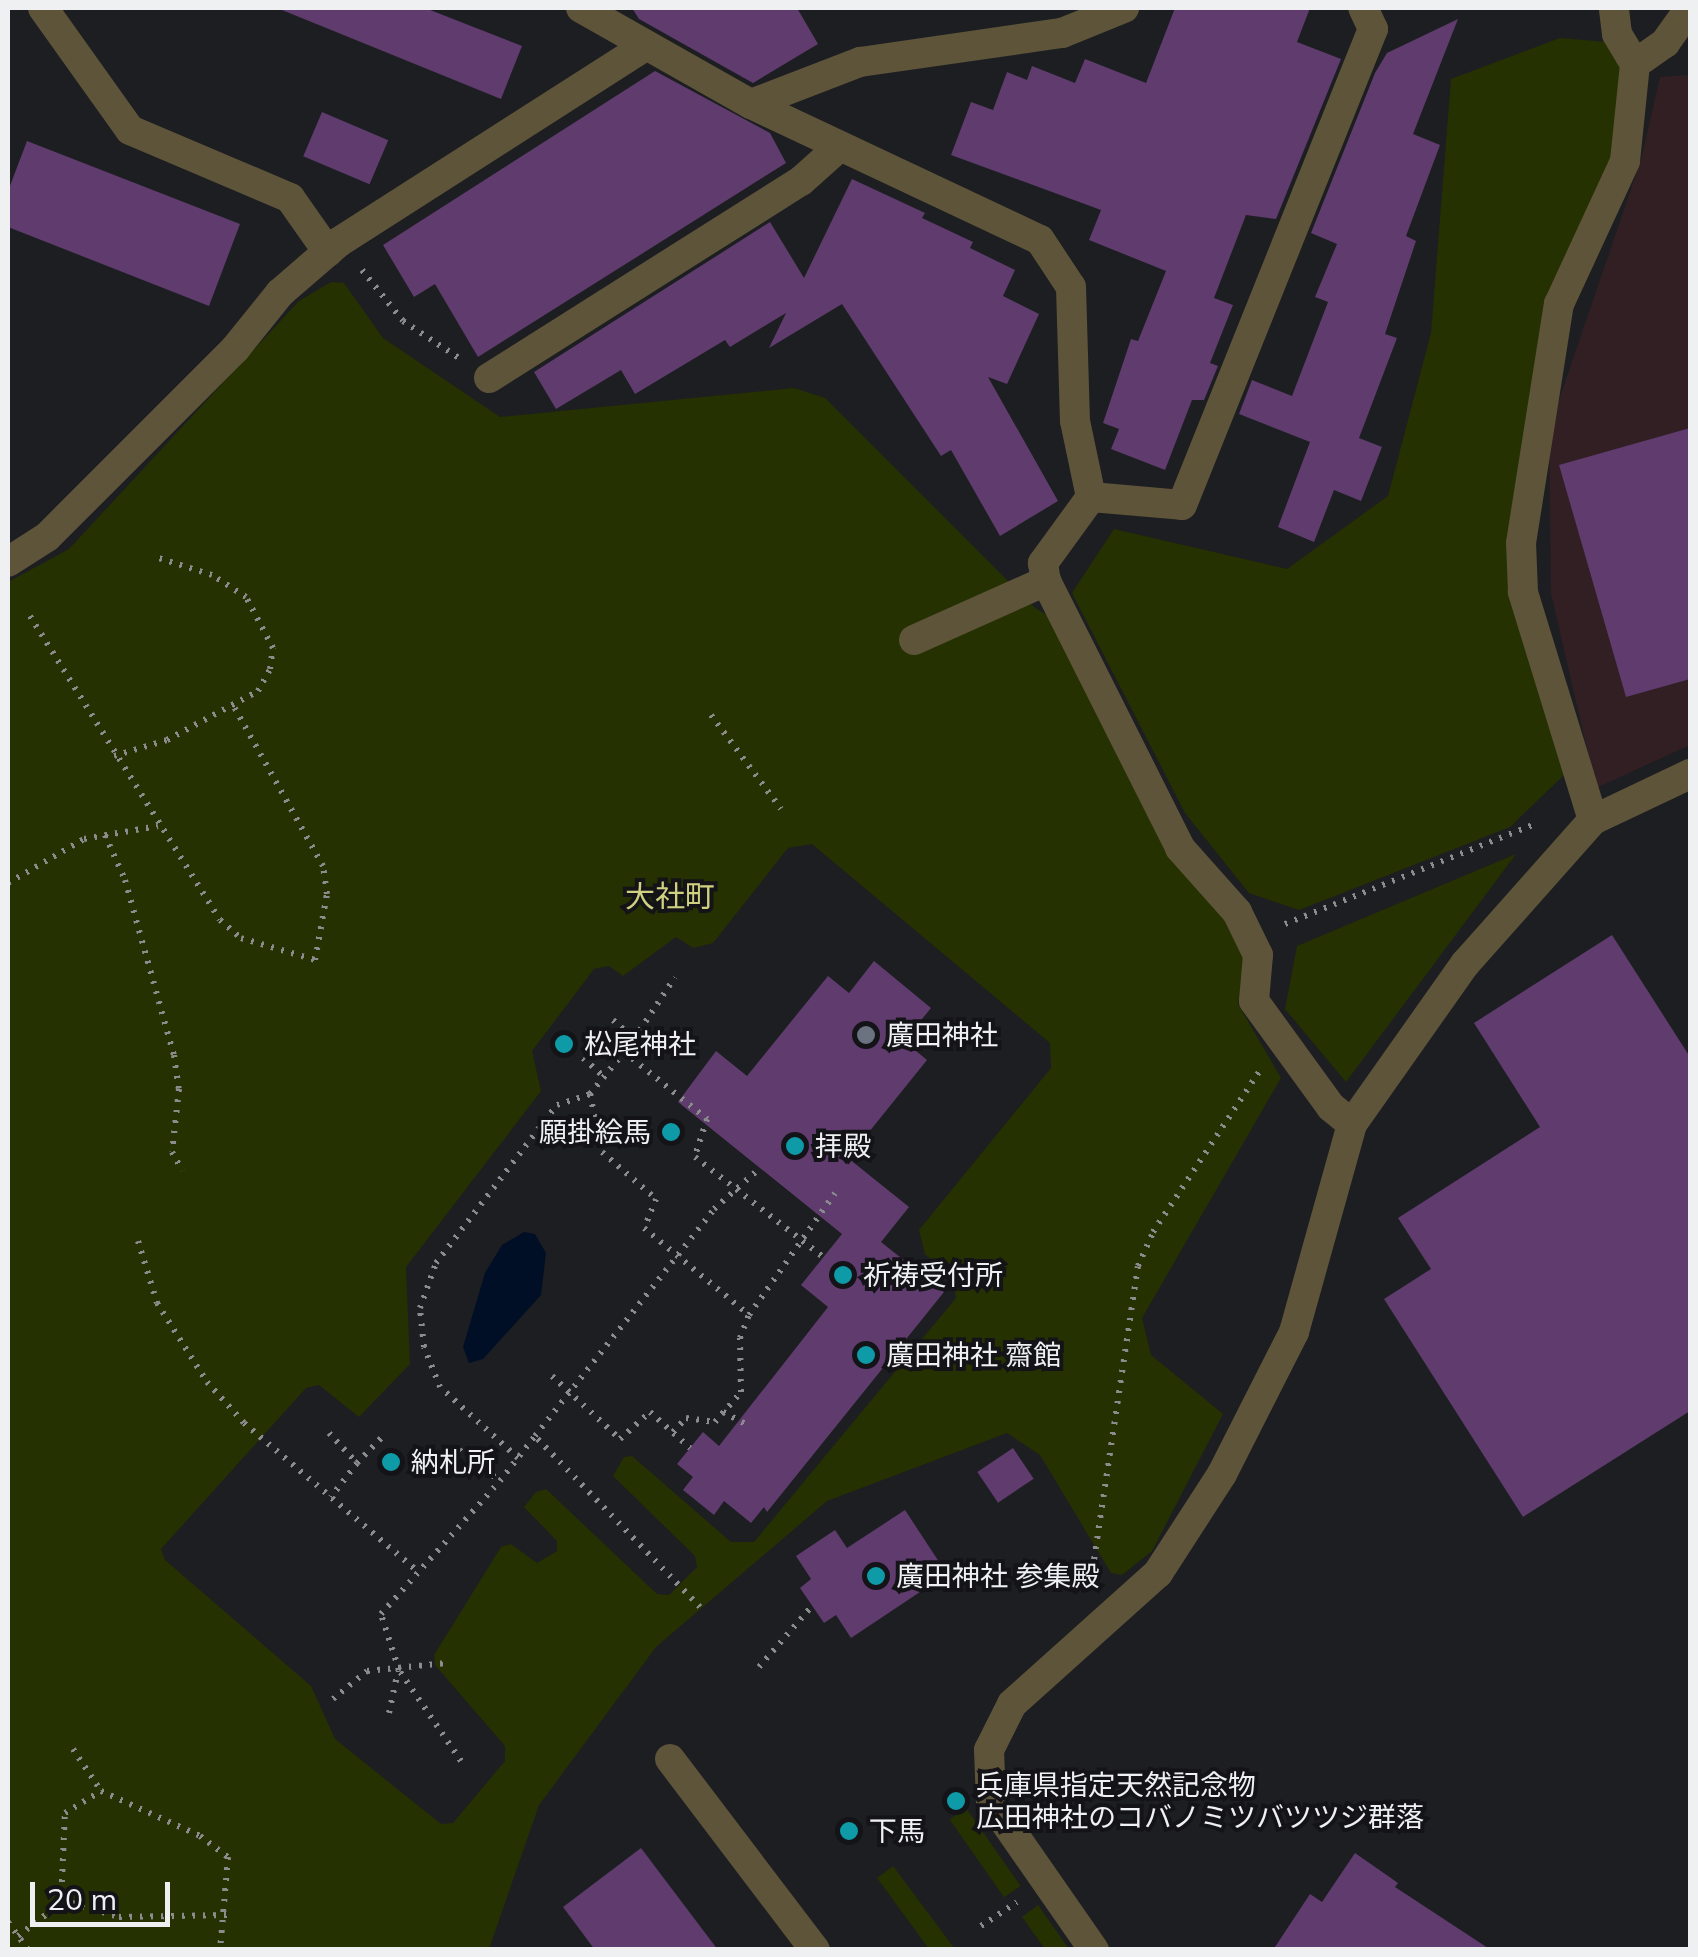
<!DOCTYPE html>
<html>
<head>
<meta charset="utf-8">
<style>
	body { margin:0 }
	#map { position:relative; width:1698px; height:1957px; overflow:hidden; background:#1d1e21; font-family:Mulish,"Noto Sans JP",sans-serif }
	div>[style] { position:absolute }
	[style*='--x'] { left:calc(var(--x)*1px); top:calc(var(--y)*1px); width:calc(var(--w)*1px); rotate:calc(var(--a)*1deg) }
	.industrial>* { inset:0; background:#311f23 }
	.green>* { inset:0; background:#253100; transform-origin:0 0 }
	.water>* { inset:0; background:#000f26 }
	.building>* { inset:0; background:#5f3b6e; transform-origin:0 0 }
	.path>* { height:6px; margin-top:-3px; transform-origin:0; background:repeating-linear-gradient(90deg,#8b8c8e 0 2.5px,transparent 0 10.5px) }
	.minor>* { height:30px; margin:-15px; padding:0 15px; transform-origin:15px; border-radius:15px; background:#5e543a }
	.dots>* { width:28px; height:28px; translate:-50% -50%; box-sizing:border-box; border:5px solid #141418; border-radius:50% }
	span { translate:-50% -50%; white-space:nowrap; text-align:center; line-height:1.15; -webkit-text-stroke:8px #141418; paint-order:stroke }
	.poi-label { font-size:28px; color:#eff0f2 }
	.left { translate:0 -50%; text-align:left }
	.right { translate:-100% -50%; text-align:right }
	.neighbourhood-label { font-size:30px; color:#d0d081 }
	.frame { position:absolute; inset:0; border:10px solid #eff0f2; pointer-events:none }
	.scale { position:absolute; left:30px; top:1882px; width:140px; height:45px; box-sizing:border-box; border:5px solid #eff0f2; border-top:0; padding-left:12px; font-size:30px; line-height:35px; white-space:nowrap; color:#eff0f2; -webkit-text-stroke:8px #141418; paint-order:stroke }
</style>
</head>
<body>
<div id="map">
	<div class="industrial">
		<div style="clip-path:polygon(1690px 75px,1690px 745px,1596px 788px,1551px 593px,1549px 429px,1641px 160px,1660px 77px)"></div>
	</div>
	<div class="green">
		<div style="clip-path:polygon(1560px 38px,1607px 42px,1621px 65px,1615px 157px,1544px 303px,1510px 591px,1564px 775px,1510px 827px,1299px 910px,1249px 893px,1185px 813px,1072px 593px,1114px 529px,1287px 569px,1388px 496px,1431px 333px,1451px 79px)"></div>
		<div style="clip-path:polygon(evenodd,331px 282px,344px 283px,383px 338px,500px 417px,794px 388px,825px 398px,1035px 608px,1054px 619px,1221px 911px,1246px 961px,1238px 1004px,1281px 1078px,1142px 1318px,1151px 1355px,1223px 1414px,1152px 1551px,1122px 1575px,1111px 1573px,1040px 1455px,1007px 1433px,827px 1501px,656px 1647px,539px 1805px,489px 1949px,8px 1950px,8px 582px,69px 549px,299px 301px,331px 282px,812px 844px,1050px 1043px,1051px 1068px,919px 1230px,925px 1254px,953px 1280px,956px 1298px,754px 1542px,731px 1542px,632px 1456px,624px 1457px,613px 1476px,695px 1556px,697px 1567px,669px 1595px,657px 1594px,546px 1489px,536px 1492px,524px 1507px,557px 1541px,557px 1551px,537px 1563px,511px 1544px,501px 1547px,434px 1655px,435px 1665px,505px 1746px,505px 1761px,453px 1823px,441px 1824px,335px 1739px,311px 1686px,165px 1560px,161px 1549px,306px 1388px,319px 1385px,359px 1417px,410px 1364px,406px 1267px,541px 1091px,532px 1051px,594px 969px,609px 966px,623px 976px,676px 937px,693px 948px,713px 943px,788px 848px,812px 844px)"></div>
		<div style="clip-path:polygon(1516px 854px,1346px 1082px,1285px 1009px,1297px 946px)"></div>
		<div style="left:966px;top:1808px;width:95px;height:20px;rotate:55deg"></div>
		<div style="clip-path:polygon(893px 1866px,955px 1949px,929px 1949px,877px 1878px)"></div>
		<div style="clip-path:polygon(1038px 1905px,1069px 1949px,1045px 1949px,1022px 1917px)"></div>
	</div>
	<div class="water">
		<div style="clip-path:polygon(524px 1232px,535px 1234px,546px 1253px,541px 1295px,483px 1359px,469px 1363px,463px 1347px,485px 1273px,502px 1245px)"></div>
	</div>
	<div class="building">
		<div style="clip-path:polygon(277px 8px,425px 8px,522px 46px,501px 99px)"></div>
		<div style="clip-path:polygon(632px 8px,797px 8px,818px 44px,753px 83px,639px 19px)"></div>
		<div style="clip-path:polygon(1175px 8px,1310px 8px,1297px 42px,1341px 59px,1276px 219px,1246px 215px,1214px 298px,1233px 305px,1210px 363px,1218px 366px,1204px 400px,1192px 400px,1165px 470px,1111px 449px,1119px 429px,1103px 423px,1131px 339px,1138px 341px,1166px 271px,1089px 240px,1101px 210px,951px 155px,971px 102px,993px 110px,1007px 72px,1027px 80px,1032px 66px,1075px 83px,1085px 59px,1146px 83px)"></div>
		<div style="clip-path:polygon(1458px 19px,1413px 134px,1440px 145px,1406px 236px,1416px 241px,1385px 334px,1397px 338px,1359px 438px,1382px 447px,1361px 501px,1334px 490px,1314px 542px,1278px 527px,1310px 442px,1239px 414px,1252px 380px,1292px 396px,1328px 302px,1315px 297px,1337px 244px,1311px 233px,1375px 73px,1387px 53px)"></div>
		<div style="clip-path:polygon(655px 71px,770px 133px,786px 163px,478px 357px,435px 284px,414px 297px,383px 245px)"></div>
		<div style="left:322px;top:112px;width:72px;height:48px;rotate:23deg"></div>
		<div style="clip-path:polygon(27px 141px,240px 224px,209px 306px,8px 227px,8px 191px)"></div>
		<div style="clip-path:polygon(852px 179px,925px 213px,922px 218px,973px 242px,970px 248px,1015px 270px,1003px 296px,1039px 314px,1007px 384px,988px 377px,1058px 501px,1000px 536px,951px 450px,941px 456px,842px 304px,769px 348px,786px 313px,730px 347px,725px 340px,635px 394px,621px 370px,556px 409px,534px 372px,770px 222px,804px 278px)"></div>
		<div style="clip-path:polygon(1690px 428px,1690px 679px,1626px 697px,1559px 465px)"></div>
		<div style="clip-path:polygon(1612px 935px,1690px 1057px,1690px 1411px,1523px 1517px,1384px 1299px,1431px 1269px,1398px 1218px,1540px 1127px,1474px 1023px)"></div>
		<div style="clip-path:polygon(874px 961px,931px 1008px,904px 1041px,927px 1060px,848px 1158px,909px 1207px,881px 1242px,944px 1292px,767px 1512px,764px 1507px,751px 1523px,724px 1501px,714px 1515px,683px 1490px,693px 1477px,677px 1464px,703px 1432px,719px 1446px,828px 1307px,801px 1285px,842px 1234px,678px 1102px,716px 1051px,747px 1076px,828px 976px,849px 993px)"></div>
		<div style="left:1013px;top:1448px;width:37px;height:43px;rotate:56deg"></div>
		<div style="clip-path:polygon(905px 1510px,947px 1574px,851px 1638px,836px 1615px,824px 1623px,800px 1588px,811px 1579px,796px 1556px,835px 1530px,847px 1548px)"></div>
		<div style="clip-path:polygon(641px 1848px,718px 1950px,595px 1950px,563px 1907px)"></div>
		<div style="clip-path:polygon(1355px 1853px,1398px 1883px,1395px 1887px,1491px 1950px,1273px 1950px,1310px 1894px,1322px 1902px)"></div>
	</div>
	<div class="path">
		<div style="--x:362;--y:270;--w:65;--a:51.2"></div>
		<div style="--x:403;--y:321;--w:67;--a:33.5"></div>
		<div style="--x:30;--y:616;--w:358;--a:58"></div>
		<div style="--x:220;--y:920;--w:28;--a:41"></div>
		<div style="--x:241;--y:938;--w:77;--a:16.6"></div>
		<div style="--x:315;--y:960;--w:67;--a:-79.7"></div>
		<div style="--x:327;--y:894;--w:28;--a:-98"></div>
		<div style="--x:323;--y:866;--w:184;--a:-119.2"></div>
		<div style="--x:711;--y:715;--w:117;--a:53.3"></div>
		<div style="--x:114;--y:756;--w:55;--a:-16.8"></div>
		<div style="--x:167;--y:740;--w:103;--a:-28.3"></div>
		<div style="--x:258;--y:691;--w:25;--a:-61"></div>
		<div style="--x:270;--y:669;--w:21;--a:-82"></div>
		<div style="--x:273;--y:648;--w:58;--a:-117.9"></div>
		<div style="--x:246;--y:597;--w:40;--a:-147.1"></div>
		<div style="--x:212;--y:575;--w:60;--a:-162.5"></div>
		<div style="--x:105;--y:835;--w:49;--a:66"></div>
		<div style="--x:125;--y:880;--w:182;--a:74.4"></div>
		<div style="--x:174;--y:1055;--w:34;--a:82"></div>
		<div style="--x:179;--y:1089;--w:63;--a:96.3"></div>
		<div style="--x:172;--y:1152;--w:21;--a:61"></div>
		<div style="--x:8;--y:883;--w:88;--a:-30.1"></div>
		<div style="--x:84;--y:839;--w:75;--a:-10"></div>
		<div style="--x:1285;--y:924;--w:267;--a:-21.8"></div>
		<div style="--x:613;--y:1020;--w:28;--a:42"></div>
		<div style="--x:634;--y:1039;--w:16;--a:128"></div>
		<div style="--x:624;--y:1052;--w:107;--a:38.9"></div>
		<div style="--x:707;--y:1119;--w:40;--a:108"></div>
		<div style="--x:695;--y:1157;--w:162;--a:38"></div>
		<div style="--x:634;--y:1039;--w:74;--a:-56.5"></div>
		<div style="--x:583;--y:1058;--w:27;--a:42"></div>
		<div style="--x:590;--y:1094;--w:59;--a:78.3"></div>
		<div style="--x:602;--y:1152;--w:72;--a:41"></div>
		<div style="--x:656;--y:1199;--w:31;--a:112"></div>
		<div style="--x:644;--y:1228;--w:136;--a:39.6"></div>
		<div style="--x:749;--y:1315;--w:149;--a:-54.8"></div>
		<div style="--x:138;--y:1241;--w:65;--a:73"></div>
		<div style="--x:157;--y:1303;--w:93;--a:57.7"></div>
		<div style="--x:207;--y:1382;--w:55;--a:47.9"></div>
		<div style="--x:244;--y:1423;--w:225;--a:40.5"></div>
		<div style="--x:552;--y:1376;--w:93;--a:42.8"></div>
		<div style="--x:620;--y:1439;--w:40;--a:-42"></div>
		<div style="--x:650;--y:1412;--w:54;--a:42"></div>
		<div style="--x:723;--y:1412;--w:30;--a:28"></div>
		<div style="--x:673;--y:1432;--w:19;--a:-47"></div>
		<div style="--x:686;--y:1418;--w:29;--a:8"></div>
		<div style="--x:715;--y:1422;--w:40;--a:-49"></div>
		<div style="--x:741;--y:1392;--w:54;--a:-91.1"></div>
		<div style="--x:740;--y:1338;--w:25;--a:-69"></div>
		<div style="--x:329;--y:1433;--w:41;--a:47"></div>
		<div style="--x:357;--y:1463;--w:43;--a:127.4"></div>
		<div style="--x:459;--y:1450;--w:51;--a:37.1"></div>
		<div style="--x:500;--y:1481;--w:57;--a:-52.1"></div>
		<div style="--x:518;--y:1458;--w:105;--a:-137.7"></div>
		<div style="--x:440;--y:1387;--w:43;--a:-111.8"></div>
		<div style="--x:424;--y:1347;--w:39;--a:-96"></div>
		<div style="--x:420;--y:1308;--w:48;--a:-70.4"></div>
		<div style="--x:436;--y:1263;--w:199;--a:-52.6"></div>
		<div style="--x:557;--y:1105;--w:35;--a:-18"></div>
		<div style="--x:590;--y:1094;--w:54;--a:-51"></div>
		<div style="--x:357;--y:1463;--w:36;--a:-46"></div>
		<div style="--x:1091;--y:1580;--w:317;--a:-81.5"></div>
		<div style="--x:1138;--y:1266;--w:37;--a:-66"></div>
		<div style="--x:1153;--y:1232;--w:192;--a:-56.5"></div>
		<div style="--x:700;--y:1607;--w:238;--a:-134"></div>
		<div style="--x:535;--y:1436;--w:289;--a:-51.7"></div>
		<div style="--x:714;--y:1209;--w:62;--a:-41.7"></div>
		<div style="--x:759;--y:1667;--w:81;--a:-49"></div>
		<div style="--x:333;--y:1699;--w:44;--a:-39.5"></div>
		<div style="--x:367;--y:1671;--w:80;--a:-5.7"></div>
		<div style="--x:389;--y:1713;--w:43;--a:-77.9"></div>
		<div style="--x:73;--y:1749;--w:50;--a:56.3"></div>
		<div style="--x:101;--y:1791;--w:109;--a:24.4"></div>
		<div style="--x:200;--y:1836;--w:35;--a:37"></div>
		<div style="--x:228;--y:1857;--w:93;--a:94.9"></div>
		<div style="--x:461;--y:1761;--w:110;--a:-124.3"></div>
		<div style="--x:399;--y:1670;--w:59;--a:-107.8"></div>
		<div style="--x:381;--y:1614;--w:178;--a:-48.2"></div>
		<div style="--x:62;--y:1900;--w:59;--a:16.6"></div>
		<div style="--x:119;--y:1917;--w:108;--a:-1.1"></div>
		<div style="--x:8;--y:1922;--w:34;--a:54"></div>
		<div style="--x:981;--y:1926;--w:43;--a:-33.7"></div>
		<div style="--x:18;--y:1936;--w:54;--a:-37.5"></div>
		<div style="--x:61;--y:1903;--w:90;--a:-87.5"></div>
		<div style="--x:65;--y:1813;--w:42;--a:-31.4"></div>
	</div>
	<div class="minor">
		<div style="--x:43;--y:8;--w:150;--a:54.5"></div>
		<div style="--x:130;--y:130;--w:174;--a:23"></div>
		<div style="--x:290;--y:198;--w:66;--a:54.9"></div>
		<div style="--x:581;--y:8;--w:195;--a:29.5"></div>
		<div style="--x:751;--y:104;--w:319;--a:25.2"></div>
		<div style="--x:1040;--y:240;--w:56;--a:56.6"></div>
		<div style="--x:1071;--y:287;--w:134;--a:88.3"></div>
		<div style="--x:1075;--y:421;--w:78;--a:78.1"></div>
		<div style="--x:1091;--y:497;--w:82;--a:126"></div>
		<div style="--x:1043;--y:563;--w:18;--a:81"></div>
		<div style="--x:1046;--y:581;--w:299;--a:63.3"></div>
		<div style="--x:1180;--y:848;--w:86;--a:48.3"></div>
		<div style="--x:1237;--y:912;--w:48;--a:64"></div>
		<div style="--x:1258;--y:955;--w:46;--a:95"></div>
		<div style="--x:1254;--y:1001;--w:131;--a:54"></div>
		<div style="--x:1331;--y:1107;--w:27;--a:39"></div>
		<div style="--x:1635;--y:64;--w:37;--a:-35"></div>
		<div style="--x:1665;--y:43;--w:43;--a:-54.5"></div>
		<div style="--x:751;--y:104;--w:117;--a:-21.1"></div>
		<div style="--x:860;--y:62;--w:204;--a:-8.2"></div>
		<div style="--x:1062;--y:33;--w:67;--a:-22"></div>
		<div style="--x:489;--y:378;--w:369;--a:-32.3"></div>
		<div style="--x:801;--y:181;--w:51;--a:-41.8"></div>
		<div style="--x:1091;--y:497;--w:91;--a:5"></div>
		<div style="--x:1182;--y:505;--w:513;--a:-68.14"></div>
		<div style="--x:1373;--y:29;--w:23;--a:-115"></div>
		<div style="--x:8;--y:562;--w:46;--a:-32.7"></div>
		<div style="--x:47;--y:537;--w:266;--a:-45"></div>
		<div style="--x:235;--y:349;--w:72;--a:-51.2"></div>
		<div style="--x:280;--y:293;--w:78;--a:-40.8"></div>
		<div style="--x:339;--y:242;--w:362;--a:-32.6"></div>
		<div style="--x:914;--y:640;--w:145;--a:-24.1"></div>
		<div style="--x:1593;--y:820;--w:239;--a:-107.1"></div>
		<div style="--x:1523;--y:592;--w:49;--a:-92.3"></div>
		<div style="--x:1521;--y:543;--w:242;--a:-81"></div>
		<div style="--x:1559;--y:304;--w:157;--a:-65.2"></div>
		<div style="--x:1625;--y:161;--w:98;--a:-84.1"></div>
		<div style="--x:1635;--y:64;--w:35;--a:-121"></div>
		<div style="--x:1617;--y:34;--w:26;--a:-97"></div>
		<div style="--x:670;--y:1759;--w:240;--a:52.8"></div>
		<div style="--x:1094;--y:1950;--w:180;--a:-124.8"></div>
		<div style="--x:991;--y:1802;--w:52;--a:-92.2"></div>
		<div style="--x:989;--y:1750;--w:51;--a:-63.4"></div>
		<div style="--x:1012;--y:1704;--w:196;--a:-41.9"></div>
		<div style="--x:1158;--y:1573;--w:118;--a:-57.1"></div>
		<div style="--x:1222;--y:1474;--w:159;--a:-63.1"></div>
		<div style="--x:1294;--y:1332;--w:216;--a:-74.4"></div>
		<div style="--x:1352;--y:1124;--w:196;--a:-54.8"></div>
		<div style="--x:1465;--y:964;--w:193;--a:-48.4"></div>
		<div style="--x:1593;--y:820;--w:107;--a:-25.4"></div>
	</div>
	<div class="dots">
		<div style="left:866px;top:1035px;background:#6b7280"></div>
		<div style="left:564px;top:1044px;background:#0f9aa8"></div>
		<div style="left:671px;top:1132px;background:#0f9aa8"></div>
		<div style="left:795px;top:1146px;background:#0f9aa8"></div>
		<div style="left:843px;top:1275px;background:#0f9aa8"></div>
		<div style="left:866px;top:1355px;background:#0f9aa8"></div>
		<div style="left:391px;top:1462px;background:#0f9aa8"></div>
		<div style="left:876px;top:1576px;background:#0f9aa8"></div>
		<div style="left:956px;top:1801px;background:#0f9aa8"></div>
		<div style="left:849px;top:1831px;background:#0f9aa8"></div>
	</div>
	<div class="poi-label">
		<span class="left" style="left:886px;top:1035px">廣田神社</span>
		<span class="left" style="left:584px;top:1044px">松尾神社</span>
		<span class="right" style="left:651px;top:1132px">願掛絵馬</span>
		<span class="left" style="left:815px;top:1146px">拝殿</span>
		<span class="left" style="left:863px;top:1275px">祈祷受付所</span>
		<span class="left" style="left:886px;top:1355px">廣田神社 齋館</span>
		<span class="left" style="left:411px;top:1462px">納札所</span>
		<span class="left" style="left:896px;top:1576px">廣田神社 参集殿</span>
		<span class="left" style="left:976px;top:1801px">兵庫県指定天然記念物<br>広田神社のコバノミツバツツジ群落</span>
		<span class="left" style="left:869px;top:1831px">下馬</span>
	</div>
	<div class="neighbourhood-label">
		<span style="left:670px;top:896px">大社町</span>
	</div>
	<div class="frame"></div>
	<div class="scale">20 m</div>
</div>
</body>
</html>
